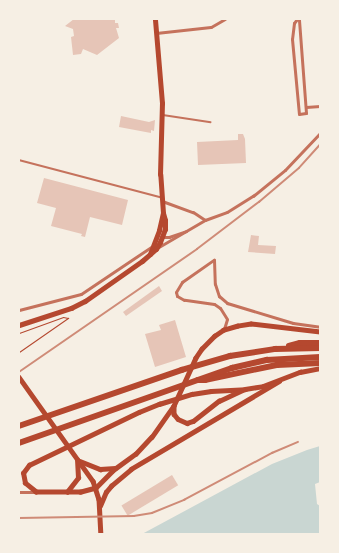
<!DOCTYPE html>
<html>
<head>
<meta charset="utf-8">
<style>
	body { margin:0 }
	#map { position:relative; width:339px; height:553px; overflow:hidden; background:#f6efe4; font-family:"Fira Sans Condensed",sans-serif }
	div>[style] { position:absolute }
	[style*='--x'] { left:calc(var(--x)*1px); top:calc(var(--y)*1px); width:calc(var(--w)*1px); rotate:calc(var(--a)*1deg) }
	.water>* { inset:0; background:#c9d6d2 }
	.building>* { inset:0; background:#e6c5b7; transform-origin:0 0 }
	.path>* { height:1px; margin:-0.5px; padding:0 0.5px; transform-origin:0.5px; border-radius:0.5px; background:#b5482f }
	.service>* { height:1.5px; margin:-0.75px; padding:0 0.75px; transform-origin:0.75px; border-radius:0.75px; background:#c5725c }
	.minor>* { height:3px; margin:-1.5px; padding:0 1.5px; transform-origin:1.5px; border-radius:1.5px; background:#c5725c }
	.secondary>* { height:4.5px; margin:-2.25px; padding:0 2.25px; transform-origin:2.25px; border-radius:2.25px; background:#b5482f }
	.primary>* { height:5px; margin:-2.5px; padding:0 2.5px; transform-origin:2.5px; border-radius:2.5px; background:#b5482f }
	.motorway>* { height:5.5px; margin:-2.75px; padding:0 2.75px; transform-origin:2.75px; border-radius:2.75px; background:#b5482f }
	.rail>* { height:1.5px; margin:-0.75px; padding:0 0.75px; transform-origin:0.75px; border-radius:0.75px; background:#cf8b77 }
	span { translate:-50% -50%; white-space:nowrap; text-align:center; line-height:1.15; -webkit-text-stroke:4px #f6efe4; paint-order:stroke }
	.frame { position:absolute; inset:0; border:20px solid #f6efe4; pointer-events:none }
</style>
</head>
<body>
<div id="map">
	<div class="water">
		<div style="clip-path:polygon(320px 446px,320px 482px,315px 484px,317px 504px,320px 506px,320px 534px,142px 534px,272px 464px,307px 450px)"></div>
	</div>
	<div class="building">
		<div style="clip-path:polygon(74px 19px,115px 19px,115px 23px,118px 23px,119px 28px,116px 28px,119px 38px,97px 55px,83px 49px,81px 54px,73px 55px,71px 37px,74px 36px,73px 29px,65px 26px)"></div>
		<div style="clip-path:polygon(121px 116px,149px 122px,155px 120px,154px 131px,151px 130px,151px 133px,119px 127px)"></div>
		<div style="clip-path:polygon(238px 134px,243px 134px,245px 139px,246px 163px,198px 165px,197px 142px,238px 140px)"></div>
		<div style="clip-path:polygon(44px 178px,128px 200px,122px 225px,90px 217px,85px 237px,81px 236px,82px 234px,51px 226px,56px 208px,37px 203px)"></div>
		<div style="clip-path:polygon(251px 235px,259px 236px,258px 245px,276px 246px,275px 254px,248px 252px)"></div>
		<div style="clip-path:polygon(159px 286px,162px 291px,126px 316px,123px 312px)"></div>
		<div style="clip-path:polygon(175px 320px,186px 357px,155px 367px,145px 334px,161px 330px,159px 325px)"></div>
		<div style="left:172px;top:475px;width:12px;height:59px;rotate:59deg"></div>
	</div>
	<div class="path">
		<div style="--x:19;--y:333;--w:47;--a:-20"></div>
		<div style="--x:63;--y:317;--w:5;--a:11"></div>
		<div style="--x:19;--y:352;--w:60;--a:-34.8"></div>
	</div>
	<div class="service">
		<div style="--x:163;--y:115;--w:48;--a:8.5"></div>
		<div style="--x:19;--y:160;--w:146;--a:14.7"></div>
	</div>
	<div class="minor">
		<div style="--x:297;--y:19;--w:5;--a:127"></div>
		<div style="--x:294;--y:23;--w:16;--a:97"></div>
		<div style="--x:292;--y:39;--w:75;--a:84.7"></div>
		<div style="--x:299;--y:114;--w:7;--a:-8"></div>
		<div style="--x:306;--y:113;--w:94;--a:-94.3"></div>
		<div style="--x:156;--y:33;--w:55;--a:-6.2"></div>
		<div style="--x:211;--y:27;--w:16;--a:-30"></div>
		<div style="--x:306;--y:107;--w:14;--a:-4"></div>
		<div style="--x:162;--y:201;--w:33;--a:20"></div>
		<div style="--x:193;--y:212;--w:14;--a:34"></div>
		<div style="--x:161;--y:237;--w:8;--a:0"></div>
		<div style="--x:169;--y:237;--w:18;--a:-19"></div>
		<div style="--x:157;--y:248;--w:56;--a:-30.3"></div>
		<div style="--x:205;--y:220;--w:23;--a:-20"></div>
		<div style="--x:227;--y:212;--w:31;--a:-32"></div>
		<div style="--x:253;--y:196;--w:41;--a:-39.1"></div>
		<div style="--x:285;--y:170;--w:51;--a:-46.6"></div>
		<div style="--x:19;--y:310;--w:64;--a:-14.5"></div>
		<div style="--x:81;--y:294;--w:84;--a:-33.9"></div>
		<div style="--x:224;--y:329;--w:10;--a:-73"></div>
		<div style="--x:227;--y:319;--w:13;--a:-122"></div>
		<div style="--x:220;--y:308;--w:7;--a:-146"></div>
		<div style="--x:214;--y:304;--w:30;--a:-172"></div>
		<div style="--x:184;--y:300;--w:8;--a:-150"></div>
		<div style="--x:177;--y:296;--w:4;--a:-104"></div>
		<div style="--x:176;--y:292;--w:12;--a:-59"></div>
		<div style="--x:182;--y:282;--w:39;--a:-35"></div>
		<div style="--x:214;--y:260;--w:24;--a:88"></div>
		<div style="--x:215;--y:284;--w:13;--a:72"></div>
		<div style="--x:219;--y:296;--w:11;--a:41"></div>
		<div style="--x:227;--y:303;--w:69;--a:16.9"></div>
		<div style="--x:293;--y:323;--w:27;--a:8"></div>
		<div style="--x:19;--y:492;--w:17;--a:0"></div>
	</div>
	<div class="secondary">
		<div style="--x:320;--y:332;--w:69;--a:-173.4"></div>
		<div style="--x:251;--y:324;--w:13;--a:171"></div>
		<div style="--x:238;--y:326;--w:15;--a:164"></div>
		<div style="--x:224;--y:330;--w:11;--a:146"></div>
		<div style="--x:215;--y:336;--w:18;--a:135"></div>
		<div style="--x:202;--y:349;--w:11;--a:124"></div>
		<div style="--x:196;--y:358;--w:53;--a:114.6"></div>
		<div style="--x:174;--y:406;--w:38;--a:125"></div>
		<div style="--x:152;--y:437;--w:23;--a:133"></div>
		<div style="--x:136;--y:454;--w:29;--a:144"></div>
		<div style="--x:113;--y:471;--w:24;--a:135"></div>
		<div style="--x:96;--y:488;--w:16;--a:165"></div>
		<div style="--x:81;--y:492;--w:45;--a:180"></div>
		<div style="--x:36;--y:492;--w:14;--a:-141"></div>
		<div style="--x:25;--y:483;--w:10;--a:-101"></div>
		<div style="--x:23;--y:473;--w:10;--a:-53"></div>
		<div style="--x:29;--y:465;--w:122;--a:-25.7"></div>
		<div style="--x:139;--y:412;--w:22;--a:-22"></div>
		<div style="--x:159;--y:404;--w:34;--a:-17"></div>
		<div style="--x:192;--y:394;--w:19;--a:-9"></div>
		<div style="--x:211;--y:391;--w:34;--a:-3"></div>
		<div style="--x:245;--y:389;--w:18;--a:-9"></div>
		<div style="--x:263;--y:386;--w:40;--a:-21"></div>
		<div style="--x:300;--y:372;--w:20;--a:-11"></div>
		<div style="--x:19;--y:377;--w:128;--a:54.6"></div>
		<div style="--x:93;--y:481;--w:19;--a:72"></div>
		<div style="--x:99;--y:499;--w:35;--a:87"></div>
		<div style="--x:174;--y:406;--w:8;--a:90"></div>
		<div style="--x:174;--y:414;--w:6;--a:51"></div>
		<div style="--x:178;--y:419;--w:10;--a:24"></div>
		<div style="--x:187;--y:423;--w:6;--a:-18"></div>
		<div style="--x:193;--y:421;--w:33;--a:-38"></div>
		<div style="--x:219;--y:401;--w:26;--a:-25"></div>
		<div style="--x:80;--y:461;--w:22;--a:22"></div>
		<div style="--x:100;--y:469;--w:15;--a:-4"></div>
		<div style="--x:67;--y:492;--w:18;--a:-52"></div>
		<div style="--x:78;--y:478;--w:18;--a:-93"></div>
		<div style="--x:100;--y:506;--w:15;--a:-67"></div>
		<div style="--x:106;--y:492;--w:8;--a:-50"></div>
		<div style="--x:111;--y:486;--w:26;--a:-40"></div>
		<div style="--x:131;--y:469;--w:172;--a:-30.7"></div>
	</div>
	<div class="primary">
		<div style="--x:150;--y:254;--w:26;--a:-69"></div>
		<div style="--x:159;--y:230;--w:17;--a:-77"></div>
		<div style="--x:19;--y:325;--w:55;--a:-18.1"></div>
		<div style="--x:71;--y:308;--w:16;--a:-27"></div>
		<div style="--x:85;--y:301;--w:70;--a:-35.1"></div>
		<div style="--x:142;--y:261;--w:18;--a:-41"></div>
		<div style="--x:156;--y:249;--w:8;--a:-60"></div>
		<div style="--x:160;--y:242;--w:14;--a:-69"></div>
		<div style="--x:165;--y:229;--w:9;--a:-90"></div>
		<div style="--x:165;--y:220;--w:7;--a:-106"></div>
		<div style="--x:163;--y:213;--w:39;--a:-94"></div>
		<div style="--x:160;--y:174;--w:71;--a:-88.4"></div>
		<div style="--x:162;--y:103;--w:84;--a:-94.8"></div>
	</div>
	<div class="motorway">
		<div style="--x:289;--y:346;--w:11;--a:-15"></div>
		<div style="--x:300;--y:343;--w:20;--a:0"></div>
		<div style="--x:198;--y:380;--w:7;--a:0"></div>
		<div style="--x:205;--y:380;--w:74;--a:-11.8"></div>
		<div style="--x:277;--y:365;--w:43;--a:-2.7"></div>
		<div style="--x:19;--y:426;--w:172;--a:-19"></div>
		<div style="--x:182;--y:370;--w:50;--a:-16.3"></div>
		<div style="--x:230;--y:356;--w:46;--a:-8.8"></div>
		<div style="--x:275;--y:349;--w:45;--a:-1.3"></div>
		<div style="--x:19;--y:443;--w:226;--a:-19.4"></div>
		<div style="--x:232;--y:368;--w:36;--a:-13"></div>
		<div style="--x:267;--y:360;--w:53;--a:-3.2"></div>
	</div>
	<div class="rail">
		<div style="--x:19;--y:372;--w:216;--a:-34.6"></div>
		<div style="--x:197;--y:249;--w:78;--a:-37.2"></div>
		<div style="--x:259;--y:202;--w:52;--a:-40.4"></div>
		<div style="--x:299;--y:168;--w:31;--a:-48"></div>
		<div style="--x:19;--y:518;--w:115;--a:-1"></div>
		<div style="--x:134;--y:516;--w:18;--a:-9"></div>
		<div style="--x:152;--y:513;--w:35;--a:-22"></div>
		<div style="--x:184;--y:500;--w:100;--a:-28.1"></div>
		<div style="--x:272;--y:453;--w:28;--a:-23"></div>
	</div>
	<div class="frame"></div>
</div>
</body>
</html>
